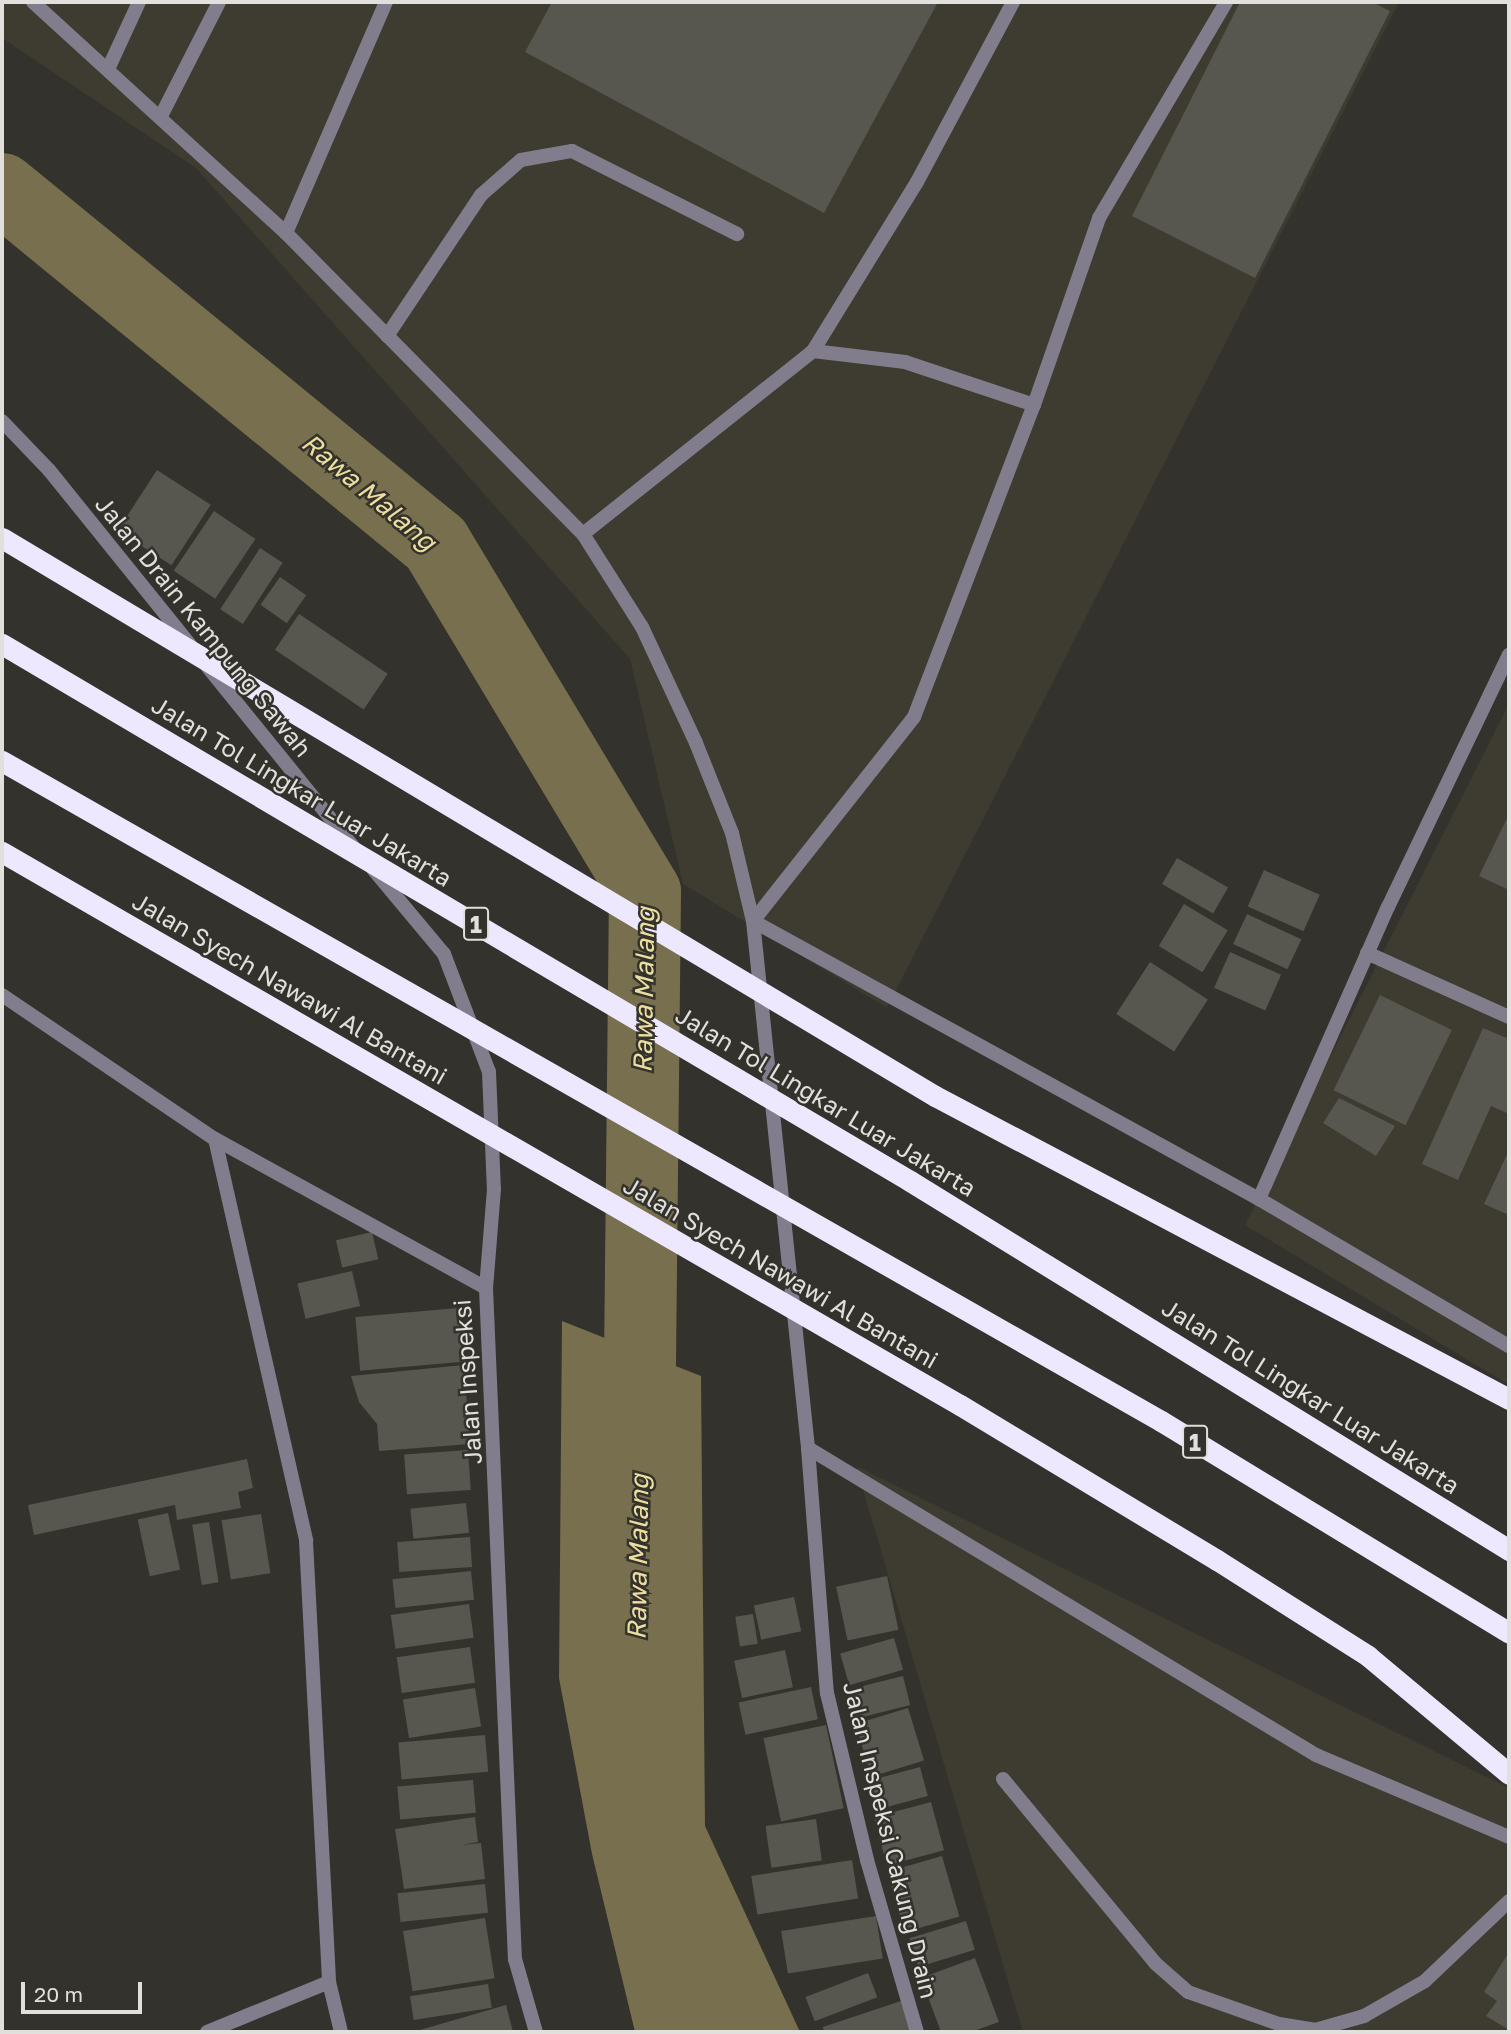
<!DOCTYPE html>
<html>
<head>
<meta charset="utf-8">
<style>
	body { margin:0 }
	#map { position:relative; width:1511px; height:2034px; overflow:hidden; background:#33322c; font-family:"Golos Text",sans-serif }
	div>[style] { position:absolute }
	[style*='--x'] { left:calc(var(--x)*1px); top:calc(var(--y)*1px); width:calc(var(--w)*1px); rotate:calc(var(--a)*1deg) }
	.built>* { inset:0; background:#3e3b30 }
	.water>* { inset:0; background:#776f4d }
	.river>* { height:72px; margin:-36px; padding:0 36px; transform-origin:36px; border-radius:36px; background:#776f4d }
	.building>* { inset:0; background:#57564f; transform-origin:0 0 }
	.lane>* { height:14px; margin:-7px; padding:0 7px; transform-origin:7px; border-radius:7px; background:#817d8c }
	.street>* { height:14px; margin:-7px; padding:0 7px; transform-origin:7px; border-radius:7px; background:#817d8c }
	.highway>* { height:21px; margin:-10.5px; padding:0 10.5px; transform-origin:10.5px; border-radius:10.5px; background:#eee8fe }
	span { translate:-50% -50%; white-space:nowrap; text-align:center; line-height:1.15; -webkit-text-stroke:5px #33322c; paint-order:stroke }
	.shield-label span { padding:2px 5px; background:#33322c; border:2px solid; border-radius:5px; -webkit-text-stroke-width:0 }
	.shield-label { font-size:23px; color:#e1e0dc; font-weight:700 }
	.street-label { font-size:24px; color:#e1e0dc }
	.water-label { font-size:26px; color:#eddea0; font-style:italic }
	.frame { position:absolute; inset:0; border:4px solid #e1e0dc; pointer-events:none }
	.scale { position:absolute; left:21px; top:1982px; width:121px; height:32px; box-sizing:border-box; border:4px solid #e1e0dc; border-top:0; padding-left:9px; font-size:21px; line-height:24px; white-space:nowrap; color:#e1e0dc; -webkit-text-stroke:5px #33322c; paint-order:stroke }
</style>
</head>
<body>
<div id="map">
	<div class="built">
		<div style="clip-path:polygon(2px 2px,1399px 2px,887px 1008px,683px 884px,630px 659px,196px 168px,2px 38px)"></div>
		<div style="clip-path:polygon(1509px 704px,1509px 1385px,1245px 1225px)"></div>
		<div style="clip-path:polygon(856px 1466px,1509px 1788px,1509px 2032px,1023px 2032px)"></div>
	</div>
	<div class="water">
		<div style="clip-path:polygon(562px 1321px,701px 1376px,705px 1826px,800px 2032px,635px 2032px,592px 1854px,559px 1678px)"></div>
	</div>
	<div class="river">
		<div style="--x:2;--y:189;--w:561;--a:39.28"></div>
		<div style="--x:436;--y:544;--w:406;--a:59"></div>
		<div style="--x:645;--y:892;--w:560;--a:90.61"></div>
	</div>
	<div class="building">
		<div style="clip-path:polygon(552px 2px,938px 2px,824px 213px,525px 52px)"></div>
		<div style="clip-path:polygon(1240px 2px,1372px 2px,1390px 11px,1255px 278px,1132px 216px)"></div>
		<div style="left:157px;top:470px;width:64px;height:72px;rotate:33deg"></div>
		<div style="left:214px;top:511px;width:50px;height:72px;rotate:34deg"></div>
		<div style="left:260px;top:548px;width:27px;height:73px;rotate:33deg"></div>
		<div style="left:280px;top:577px;width:32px;height:34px;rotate:35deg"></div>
		<div style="left:299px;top:614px;width:107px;height:43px;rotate:34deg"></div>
		<div style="clip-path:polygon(1509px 814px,1509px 890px,1479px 876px)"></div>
		<div style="left:1177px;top:858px;width:59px;height:30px;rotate:30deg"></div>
		<div style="left:1264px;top:870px;width:61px;height:40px;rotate:24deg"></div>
		<div style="left:1184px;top:904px;width:51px;height:49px;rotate:31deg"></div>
		<div style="left:1247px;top:914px;width:60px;height:33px;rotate:25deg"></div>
		<div style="left:1230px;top:952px;width:56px;height:39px;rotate:24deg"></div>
		<div style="left:1150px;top:962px;width:69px;height:62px;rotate:33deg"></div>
		<div style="left:1380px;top:995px;width:80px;height:106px;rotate:26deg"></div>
		<div style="clip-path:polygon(1483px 1028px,1509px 1039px,1509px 1114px,1491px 1106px,1458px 1180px,1422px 1164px)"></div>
		<div style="clip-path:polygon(1339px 1098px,1395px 1126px,1376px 1156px,1323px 1123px)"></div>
		<div style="clip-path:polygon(1509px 1150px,1509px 1215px,1484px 1204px)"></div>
		<div style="left:372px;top:1232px;width:28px;height:37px;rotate:77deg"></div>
		<div style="left:352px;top:1271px;width:36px;height:56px;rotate:77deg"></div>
		<div style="left:458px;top:1308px;width:54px;height:103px;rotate:85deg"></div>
		<div style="clip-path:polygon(464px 1365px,470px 1444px,379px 1451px,377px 1424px,359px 1402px,351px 1376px)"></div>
		<div style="left:468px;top:1450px;width:40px;height:64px;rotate:86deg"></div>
		<div style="clip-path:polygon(247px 1459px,253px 1488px,238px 1492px,241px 1508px,177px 1520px,175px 1505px,34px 1535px,28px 1505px)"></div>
		<div style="left:466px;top:1503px;width:30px;height:56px;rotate:84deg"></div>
		<div style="left:168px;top:1513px;width:58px;height:31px;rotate:78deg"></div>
		<div style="left:261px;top:1514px;width:60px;height:40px;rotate:81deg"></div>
		<div style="left:209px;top:1522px;width:61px;height:17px;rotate:81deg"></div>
		<div style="left:470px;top:1537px;width:30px;height:73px;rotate:86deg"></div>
		<div style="left:471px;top:1571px;width:29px;height:79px;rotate:84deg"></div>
		<div style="left:887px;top:1576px;width:55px;height:52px;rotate:78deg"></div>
		<div style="left:794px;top:1597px;width:35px;height:41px;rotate:78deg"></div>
		<div style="left:469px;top:1604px;width:34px;height:79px;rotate:82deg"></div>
		<div style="left:753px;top:1614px;width:30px;height:18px;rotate:81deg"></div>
		<div style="left:894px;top:1638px;width:33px;height:56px;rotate:74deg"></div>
		<div style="left:470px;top:1647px;width:36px;height:74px;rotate:82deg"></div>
		<div style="left:785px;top:1650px;width:38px;height:52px;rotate:78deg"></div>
		<div style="left:903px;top:1676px;width:30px;height:57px;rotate:76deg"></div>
		<div style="left:811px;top:1687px;width:33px;height:74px;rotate:78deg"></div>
		<div style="left:475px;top:1688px;width:39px;height:73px;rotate:81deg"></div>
		<div style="left:908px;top:1708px;width:55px;height:55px;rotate:73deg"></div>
		<div style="left:826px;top:1725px;width:85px;height:64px;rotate:78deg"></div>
		<div style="left:485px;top:1735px;width:37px;height:87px;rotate:85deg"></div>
		<div style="left:920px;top:1767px;width:30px;height:51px;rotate:75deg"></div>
		<div style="left:473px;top:1780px;width:33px;height:76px;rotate:85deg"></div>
		<div style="left:931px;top:1802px;width:50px;height:59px;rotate:75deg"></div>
		<div style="clip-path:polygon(475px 1817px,478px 1842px,461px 1845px,481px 1843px,485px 1879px,404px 1889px,395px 1829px)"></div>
		<div style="left:816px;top:1819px;width:42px;height:51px;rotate:82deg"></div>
		<div style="left:942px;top:1856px;width:63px;height:57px;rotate:74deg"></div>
		<div style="left:852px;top:1860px;width:39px;height:102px;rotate:81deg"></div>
		<div style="left:485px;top:1884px;width:29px;height:88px;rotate:84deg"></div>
		<div style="left:876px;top:1916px;width:43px;height:96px;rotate:81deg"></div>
		<div style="left:485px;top:1918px;width:61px;height:83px;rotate:81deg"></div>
		<div style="left:966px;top:1921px;width:30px;height:59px;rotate:73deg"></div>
		<div style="clip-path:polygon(1509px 1952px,1509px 2030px,1486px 2016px,1497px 2001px,1484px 1992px)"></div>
		<div style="clip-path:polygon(975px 1958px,999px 2022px,971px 2032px,941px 2032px,921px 1978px)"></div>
		<div style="left:868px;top:1973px;width:26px;height:67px;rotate:69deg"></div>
		<div style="left:488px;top:1984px;width:24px;height:79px;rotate:81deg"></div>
		<div style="clip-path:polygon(901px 2001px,911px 2032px,824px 2032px,823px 2027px)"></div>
		<div style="clip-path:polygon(506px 2005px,513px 2032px,420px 2032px,420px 2030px)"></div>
	</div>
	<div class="lane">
		<div style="--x:109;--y:67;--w:72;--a:-65.2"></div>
		<div style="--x:161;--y:116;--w:128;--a:-63"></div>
		<div style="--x:286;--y:233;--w:252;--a:-66.6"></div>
		<div style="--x:387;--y:336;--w:169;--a:-56.3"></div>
		<div style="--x:481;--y:195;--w:53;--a:-41.2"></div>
		<div style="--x:521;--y:160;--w:52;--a:-10"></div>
		<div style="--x:572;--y:151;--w:185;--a:26.7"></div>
		<div style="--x:813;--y:351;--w:93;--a:6.8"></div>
		<div style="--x:905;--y:362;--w:136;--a:18.4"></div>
		<div style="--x:1034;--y:405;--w:198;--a:-70.8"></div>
		<div style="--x:1099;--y:218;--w:251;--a:-59.5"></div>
		<div style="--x:583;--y:534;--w:294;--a:-38.5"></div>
		<div style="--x:813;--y:351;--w:198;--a:-58.4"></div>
		<div style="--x:917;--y:182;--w:204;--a:-61.9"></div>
		<div style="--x:753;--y:921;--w:260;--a:-51.7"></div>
		<div style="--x:914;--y:717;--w:334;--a:-69"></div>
		<div style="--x:1367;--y:953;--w:156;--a:24.3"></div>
		<div style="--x:215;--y:1139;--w:412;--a:77.2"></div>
		<div style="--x:306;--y:1541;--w:442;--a:87"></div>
		<div style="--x:329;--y:1982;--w:51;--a:76.5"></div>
		<div style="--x:1259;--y:1199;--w:319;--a:-66.2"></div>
		<div style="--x:1388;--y:907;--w:280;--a:-64.4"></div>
		<div style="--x:1003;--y:1779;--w:239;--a:50.4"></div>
		<div style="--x:1155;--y:1963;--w:44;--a:41.3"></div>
		<div style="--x:1188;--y:1992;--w:96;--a:19.4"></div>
		<div style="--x:1279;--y:2024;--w:36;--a:9"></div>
		<div style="--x:1315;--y:2030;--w:51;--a:-15.9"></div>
		<div style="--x:1364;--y:2016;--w:70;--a:-29.8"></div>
		<div style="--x:1425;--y:1981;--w:116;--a:-43.6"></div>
		<div style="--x:207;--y:2032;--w:132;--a:-22.3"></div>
	</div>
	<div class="street">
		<div style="--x:33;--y:2;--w:343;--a:42.4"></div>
		<div style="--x:286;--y:233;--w:423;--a:45.4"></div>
		<div style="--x:583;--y:534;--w:110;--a:57.6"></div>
		<div style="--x:642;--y:627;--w:128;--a:65"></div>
		<div style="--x:696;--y:743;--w:97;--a:68.2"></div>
		<div style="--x:732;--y:833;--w:90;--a:76.6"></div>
		<div style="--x:753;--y:921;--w:530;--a:84.04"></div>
		<div style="--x:808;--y:1448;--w:246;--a:85.6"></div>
		<div style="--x:827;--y:1693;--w:172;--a:76.5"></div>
		<div style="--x:867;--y:1860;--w:179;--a:73.8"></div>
		<div style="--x:2;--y:421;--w:68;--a:46.2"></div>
		<div style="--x:49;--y:470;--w:225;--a:51.1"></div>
		<div style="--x:207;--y:666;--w:232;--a:51"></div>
		<div style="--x:373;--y:869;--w:111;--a:50.1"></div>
		<div style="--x:444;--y:954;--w:126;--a:69.1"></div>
		<div style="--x:489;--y:1072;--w:117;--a:87.6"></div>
		<div style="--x:494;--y:1189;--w:99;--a:94.6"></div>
		<div style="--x:753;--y:921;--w:577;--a:28.78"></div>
		<div style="--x:1259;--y:1199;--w:290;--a:30.5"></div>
		<div style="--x:2;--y:995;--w:257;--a:34.1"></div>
		<div style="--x:215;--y:1139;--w:309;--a:28.8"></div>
		<div style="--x:486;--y:1288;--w:672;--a:87.53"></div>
		<div style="--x:515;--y:1959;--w:76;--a:74"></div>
		<div style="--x:808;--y:1448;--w:594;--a:31.15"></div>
		<div style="--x:1316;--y:1755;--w:210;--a:23"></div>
	</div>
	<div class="highway">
		<div style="--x:2;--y:538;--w:1087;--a:30.88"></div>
		<div style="--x:935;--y:1096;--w:649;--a:27.83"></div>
		<div style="--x:2;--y:644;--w:1055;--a:30.6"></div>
		<div style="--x:910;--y:1181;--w:704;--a:31.63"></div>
		<div style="--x:2;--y:761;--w:1334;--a:29.66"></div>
		<div style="--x:1161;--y:1421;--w:407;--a:31.3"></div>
		<div style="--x:2;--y:852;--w:1106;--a:30"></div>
		<div style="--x:960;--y:1405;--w:300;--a:31.1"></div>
		<div style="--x:1217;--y:1560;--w:179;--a:32.4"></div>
		<div style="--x:1368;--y:1656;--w:184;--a:39.9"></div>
	</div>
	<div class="shield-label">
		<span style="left:476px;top:924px">1</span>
		<span style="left:1195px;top:1442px">1</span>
	</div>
	<div class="street-label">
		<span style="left:204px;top:626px;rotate:51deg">Jalan Drain Kampung Sawah</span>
		<span style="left:302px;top:791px;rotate:31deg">Jalan Tol Lingkar Luar Jakarta</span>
		<span style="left:290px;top:988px;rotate:30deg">Jalan Syech Nawawi Al Bantani</span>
		<span style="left:826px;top:1101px;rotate:31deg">Jalan Tol Lingkar Luar Jakarta</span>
		<span style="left:781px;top:1272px;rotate:30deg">Jalan Syech Nawawi Al Bantani</span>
		<span style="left:467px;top:1382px;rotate:-94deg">Jalan Inspeksi</span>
		<span style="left:1311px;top:1396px;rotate:32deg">Jalan Tol Lingkar Luar Jakarta</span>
		<span style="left:891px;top:1840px;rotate:76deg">Jalan Inspeksi Cakung Drain</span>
	</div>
	<div class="water-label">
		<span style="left:369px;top:492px;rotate:40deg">Rawa Malang</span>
		<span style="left:644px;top:990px;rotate:-89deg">Rawa Malang</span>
		<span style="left:638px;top:1557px;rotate:-89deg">Rawa Malang</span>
	</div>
	<div class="frame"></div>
	<div class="scale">20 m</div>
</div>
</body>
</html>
